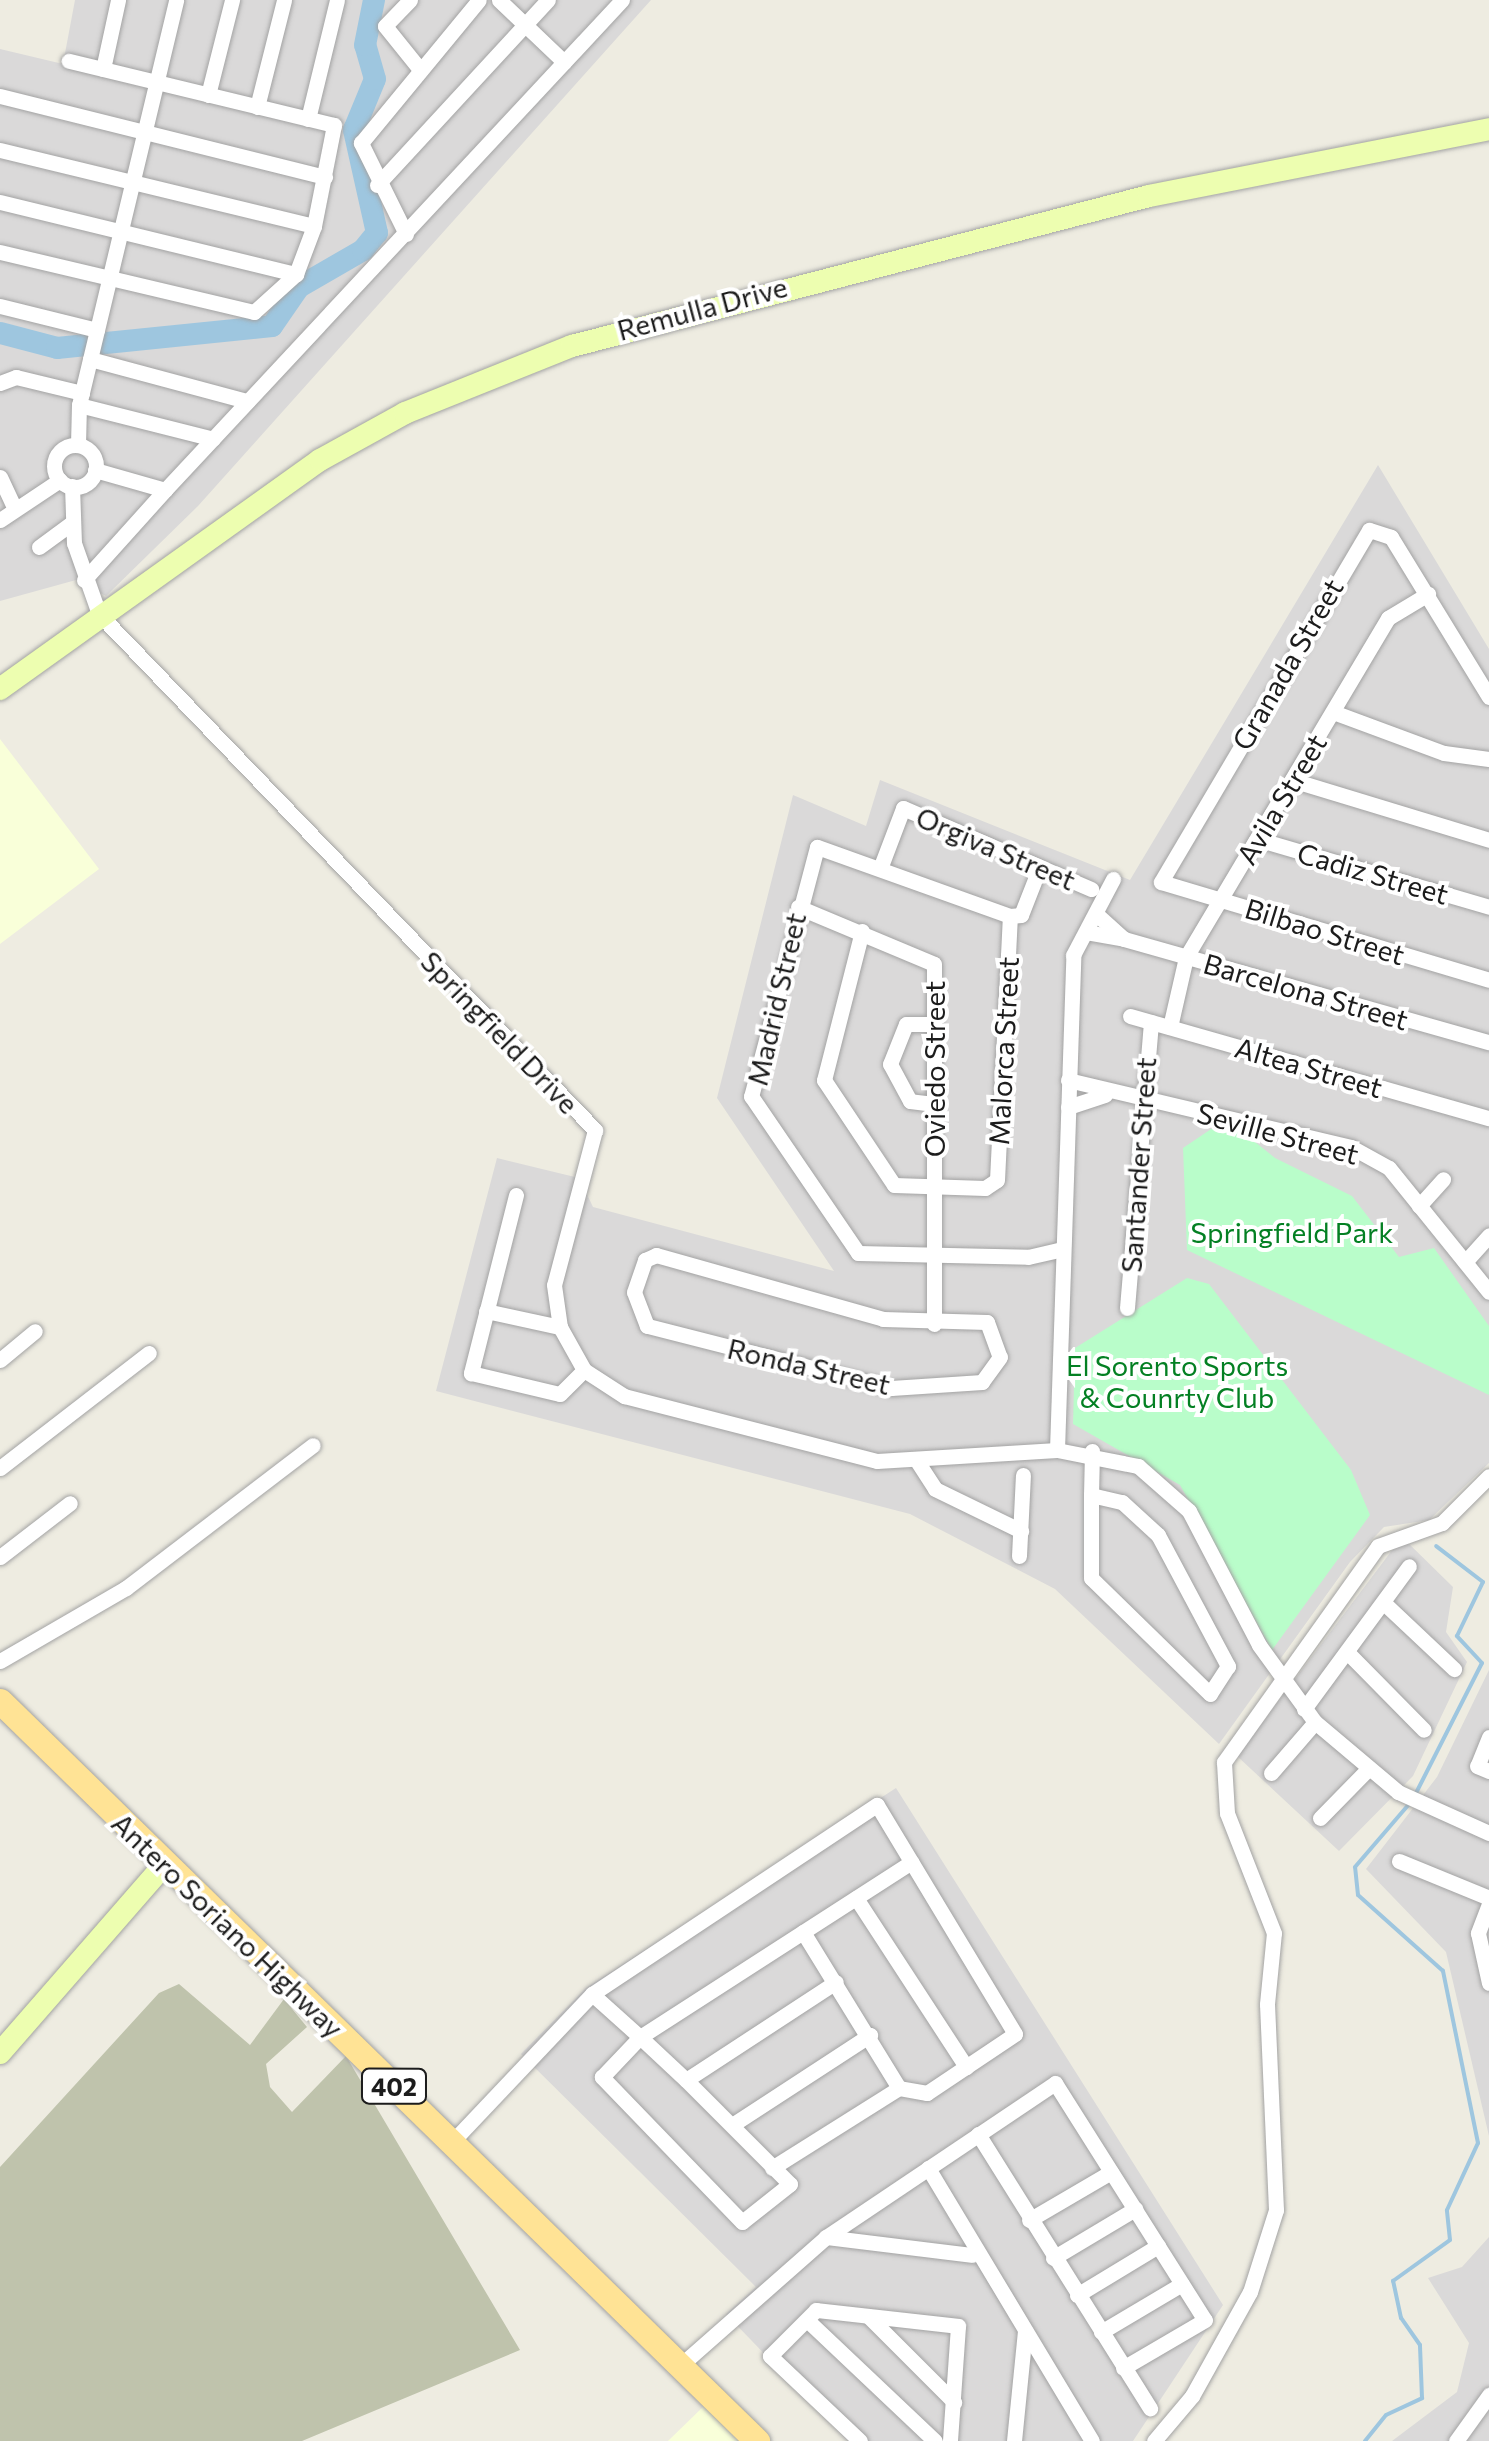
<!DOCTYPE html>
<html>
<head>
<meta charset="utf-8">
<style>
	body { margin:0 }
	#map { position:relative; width:1489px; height:2441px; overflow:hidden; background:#eeece1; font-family:Commissioner,sans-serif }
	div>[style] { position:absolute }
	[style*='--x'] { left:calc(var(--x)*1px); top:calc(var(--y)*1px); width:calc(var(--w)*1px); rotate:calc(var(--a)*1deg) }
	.residential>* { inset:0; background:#dad9d9 }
	.education>* { inset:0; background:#f9ffd9 }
	.construction>* { inset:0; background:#bfc3ac }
	.park>* { inset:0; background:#b9fdca }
	.stream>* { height:4px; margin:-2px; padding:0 2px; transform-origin:2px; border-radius:2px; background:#9ec6df }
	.river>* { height:22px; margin:-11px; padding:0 11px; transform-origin:11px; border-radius:11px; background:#9ec6df }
	.roads { filter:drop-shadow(0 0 2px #a3a3a3) drop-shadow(0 0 2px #a3a3a3) }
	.street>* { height:15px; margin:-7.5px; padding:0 7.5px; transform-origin:7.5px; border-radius:7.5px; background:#fff }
	.street>.ring { margin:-7.5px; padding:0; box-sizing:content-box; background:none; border:15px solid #fff; border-radius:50% }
	.secondary>* { height:22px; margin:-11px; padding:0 11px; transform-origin:11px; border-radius:11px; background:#edfeb0 }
	.primary>* { height:25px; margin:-12.5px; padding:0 12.5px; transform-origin:12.5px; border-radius:12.5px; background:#ffe395 }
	span { translate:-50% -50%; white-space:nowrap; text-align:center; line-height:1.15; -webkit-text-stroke:8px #fff; paint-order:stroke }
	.shield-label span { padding:2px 8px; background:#fff; border:2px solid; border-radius:8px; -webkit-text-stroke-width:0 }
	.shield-label { font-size:25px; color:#1c1c1c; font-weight:700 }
	.street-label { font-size:28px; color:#1c1c1c }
	.park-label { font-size:28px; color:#048023 }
</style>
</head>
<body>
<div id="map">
	<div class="residential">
		<div style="clip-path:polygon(75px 0,651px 0,198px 506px,106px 596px,76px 580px,0 601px,0 49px,63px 64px)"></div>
		<div style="clip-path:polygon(1378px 465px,1489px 649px,1489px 1463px,1429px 1520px,1384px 1527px,1350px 1562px,1219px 1744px,1055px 1589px,910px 1514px,436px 1391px,497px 1158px,579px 1178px,593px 1207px,834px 1271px,717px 1098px,793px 795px,866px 826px,880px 780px,1130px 880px)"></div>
		<div style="clip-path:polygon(1402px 1537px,1453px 1587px,1446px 1632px,1467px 1662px,1413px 1776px,1339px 1851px,1237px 1756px)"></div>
		<div style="clip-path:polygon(1489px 1670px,1489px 2136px,1446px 1952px,1366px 1869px,1437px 1777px)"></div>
		<div style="clip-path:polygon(896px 1788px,1223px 2305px,1133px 2441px,848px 2441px,726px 2314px,756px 2287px,521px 2054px,586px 1988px)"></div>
		<div style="clip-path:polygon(1489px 2237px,1489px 2441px,1392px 2441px,1457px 2392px,1469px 2343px,1428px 2278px,1462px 2267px)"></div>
	</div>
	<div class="education">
		<div style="clip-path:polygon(0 739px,99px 869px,0 944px)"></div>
		<div style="clip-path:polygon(705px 2405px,741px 2441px,668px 2441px)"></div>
	</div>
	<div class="construction">
		<div style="clip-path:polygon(179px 1984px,250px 2045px,284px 1999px,307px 2027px,266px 2064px,270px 2087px,292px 2112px,346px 2056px,520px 2350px,302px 2441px,0 2441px,0 2167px,159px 1993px)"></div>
	</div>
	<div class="park">
		<div style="clip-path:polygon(1226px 1119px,1275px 1158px,1352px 1196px,1399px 1257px,1434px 1248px,1489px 1326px,1489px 1395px,1187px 1250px,1183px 1148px)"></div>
		<div style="clip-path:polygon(1187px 1278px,1209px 1284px,1351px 1470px,1370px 1515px,1272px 1650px,1180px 1485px,1073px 1424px,1075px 1348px)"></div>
	</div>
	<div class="stream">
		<div style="--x:1415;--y:1795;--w:148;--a:-63.1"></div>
		<div style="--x:1482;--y:1663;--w:37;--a:-133"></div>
		<div style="--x:1457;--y:1636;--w:60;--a:-64.3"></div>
		<div style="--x:1483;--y:1582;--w:59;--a:-142.5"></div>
		<div style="--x:1365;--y:2441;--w:33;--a:-51"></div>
		<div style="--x:1386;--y:2415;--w:40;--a:-25"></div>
		<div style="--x:1422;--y:2398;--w:53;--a:-92.2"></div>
		<div style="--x:1420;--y:2345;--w:33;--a:-125"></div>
		<div style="--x:1401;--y:2318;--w:38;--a:-102"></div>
		<div style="--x:1393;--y:2281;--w:70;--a:-35.7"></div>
		<div style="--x:1450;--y:2240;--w:30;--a:-96"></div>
		<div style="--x:1447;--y:2210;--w:74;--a:-65.2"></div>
		<div style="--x:1478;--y:2143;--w:176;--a:-101.5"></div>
		<div style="--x:1443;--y:1971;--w:114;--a:-138.2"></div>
		<div style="--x:1358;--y:1895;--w:28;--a:-96"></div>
		<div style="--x:1355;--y:1867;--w:84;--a:-49.3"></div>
	</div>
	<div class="river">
		<div style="--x:0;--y:333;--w:59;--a:14.7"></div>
		<div style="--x:57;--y:348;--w:216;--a:-5.8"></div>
		<div style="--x:272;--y:326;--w:47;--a:-55.3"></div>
		<div style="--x:299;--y:287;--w:74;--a:-30"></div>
		<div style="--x:363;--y:250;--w:22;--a:-51"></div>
		<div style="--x:377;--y:233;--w:106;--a:-102.6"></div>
		<div style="--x:354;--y:130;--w:55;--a:-67.6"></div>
		<div style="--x:375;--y:79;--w:35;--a:-106"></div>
		<div style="--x:365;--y:45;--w:46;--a:-78.7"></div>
	</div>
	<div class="roads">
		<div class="street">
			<div style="--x:410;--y:0;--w:36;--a:134"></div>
			<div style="--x:385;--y:26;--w:53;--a:51.2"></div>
			<div style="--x:499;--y:0;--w:90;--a:43.6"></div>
			<div style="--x:103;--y:69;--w:71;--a:-77.7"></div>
			<div style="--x:208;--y:95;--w:98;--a:-75.8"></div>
			<div style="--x:0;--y:96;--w:335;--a:14"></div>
			<div style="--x:257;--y:107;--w:110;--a:-75.8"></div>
			<div style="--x:308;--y:119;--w:122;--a:-76.3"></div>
			<div style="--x:0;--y:150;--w:323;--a:13.6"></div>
			<div style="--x:377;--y:185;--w:252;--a:-47.3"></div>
			<div style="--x:0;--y:202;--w:305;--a:13.7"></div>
			<div style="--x:406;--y:234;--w:102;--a:-116.3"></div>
			<div style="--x:361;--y:143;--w:185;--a:-50.5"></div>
			<div style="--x:0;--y:252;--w:261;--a:13.3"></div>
			<div style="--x:254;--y:312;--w:57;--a:-42.1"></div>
			<div style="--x:296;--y:274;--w:51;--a:-69.4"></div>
			<div style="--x:314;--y:226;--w:103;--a:-78.8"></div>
			<div style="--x:334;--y:125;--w:273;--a:-166.4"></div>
			<div style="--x:0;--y:306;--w:100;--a:13.9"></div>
			<div style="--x:90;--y:359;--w:163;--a:15"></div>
			<div style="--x:0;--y:383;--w:17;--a:-21"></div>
			<div style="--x:16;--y:377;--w:68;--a:13.6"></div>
			<div style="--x:79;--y:405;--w:138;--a:14.2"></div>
			<div style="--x:78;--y:445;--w:40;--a:-88.6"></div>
			<div style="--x:79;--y:405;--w:416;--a:-76.5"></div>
			<div class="ring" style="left:54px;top:445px;width:27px;height:27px"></div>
			<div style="--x:95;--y:470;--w:73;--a:15.9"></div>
			<div style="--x:165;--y:490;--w:670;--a:-47"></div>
			<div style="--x:0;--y:477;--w:35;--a:65"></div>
			<div style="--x:72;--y:486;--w:57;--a:88"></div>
			<div style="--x:74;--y:543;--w:75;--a:70.6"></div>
			<div style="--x:99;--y:614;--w:716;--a:46.13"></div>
			<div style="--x:595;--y:1130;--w:160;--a:104.8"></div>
			<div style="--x:554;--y:1285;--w:42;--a:81.9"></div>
			<div style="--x:560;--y:1327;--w:49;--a:60.8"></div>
			<div style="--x:584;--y:1370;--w:48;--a:33"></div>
			<div style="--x:624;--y:1396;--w:261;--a:14.4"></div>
			<div style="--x:877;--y:1461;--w:180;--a:-3.5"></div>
			<div style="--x:1057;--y:1450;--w:83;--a:11.2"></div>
			<div style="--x:1138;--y:1466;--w:68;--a:41.4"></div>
			<div style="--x:1189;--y:1511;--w:151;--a:62.4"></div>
			<div style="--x:1259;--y:1645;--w:95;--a:54"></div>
			<div style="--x:1315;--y:1722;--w:109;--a:40.1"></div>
			<div style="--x:1398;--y:1792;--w:100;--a:24.3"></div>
			<div style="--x:0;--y:520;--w:72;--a:-33.7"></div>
			<div style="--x:39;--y:547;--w:42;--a:-36.3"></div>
			<div style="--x:84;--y:580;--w:121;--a:-48"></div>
			<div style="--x:1489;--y:697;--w:188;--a:-121.5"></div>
			<div style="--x:1391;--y:537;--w:23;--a:-162"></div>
			<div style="--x:1369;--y:530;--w:409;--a:120.6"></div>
			<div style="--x:1161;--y:882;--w:342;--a:16.6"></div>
			<div style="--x:1333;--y:712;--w:118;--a:20.3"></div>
			<div style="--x:1444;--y:753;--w:45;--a:7.6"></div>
			<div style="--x:1292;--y:780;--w:206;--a:16.9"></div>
			<div style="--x:1257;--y:839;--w:242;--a:16.3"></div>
			<div style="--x:881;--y:866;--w:62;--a:-69.2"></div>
			<div style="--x:903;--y:808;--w:205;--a:23.3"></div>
			<div style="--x:798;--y:907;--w:147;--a:22.7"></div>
			<div style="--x:934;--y:964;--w:360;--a:90"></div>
			<div style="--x:1010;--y:916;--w:205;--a:-160.3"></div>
			<div style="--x:817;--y:847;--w:258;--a:104.8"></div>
			<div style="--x:751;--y:1096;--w:190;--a:55.7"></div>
			<div style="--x:858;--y:1253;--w:170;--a:1.3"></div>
			<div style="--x:1028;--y:1257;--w:35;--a:-13"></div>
			<div style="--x:862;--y:931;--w:154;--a:104.3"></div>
			<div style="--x:824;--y:1080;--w:126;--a:56.3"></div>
			<div style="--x:894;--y:1185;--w:91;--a:1.9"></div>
			<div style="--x:985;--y:1188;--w:14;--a:-34"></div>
			<div style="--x:997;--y:1180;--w:264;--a:-87.2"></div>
			<div style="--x:1010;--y:916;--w:11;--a:-5"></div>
			<div style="--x:1021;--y:915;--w:49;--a:-68.6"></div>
			<div style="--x:1086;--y:932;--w:39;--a:10"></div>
			<div style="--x:1124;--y:939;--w:38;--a:-138"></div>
			<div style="--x:1124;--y:939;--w:379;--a:15.8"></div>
			<div style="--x:1130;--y:1016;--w:373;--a:15.9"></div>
			<div style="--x:1170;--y:1027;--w:72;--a:-77.1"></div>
			<div style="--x:1186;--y:957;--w:395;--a:-59.2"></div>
			<div style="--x:1388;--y:618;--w:47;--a:-31"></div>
			<div style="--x:1068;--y:1080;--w:291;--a:13.3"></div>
			<div style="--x:1351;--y:1147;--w:43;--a:28.9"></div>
			<div style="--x:1389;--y:1168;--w:159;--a:51.1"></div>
			<div style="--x:934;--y:1104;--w:24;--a:-173"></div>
			<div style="--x:910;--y:1101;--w:42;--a:-118.4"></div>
			<div style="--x:890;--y:1064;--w:43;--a:-68.2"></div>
			<div style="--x:906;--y:1024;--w:28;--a:0"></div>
			<div style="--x:1068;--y:1107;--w:39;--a:-18"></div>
			<div style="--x:516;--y:1195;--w:184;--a:104.2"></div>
			<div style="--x:471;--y:1373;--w:91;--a:13.3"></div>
			<div style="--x:560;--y:1394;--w:34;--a:-45"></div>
			<div style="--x:1419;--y:1206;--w:36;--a:-48"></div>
			<div style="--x:656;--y:1255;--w:236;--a:15.7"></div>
			<div style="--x:883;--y:1319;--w:104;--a:1.7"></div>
			<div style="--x:987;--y:1322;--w:37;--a:70"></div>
			<div style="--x:1000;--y:1357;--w:31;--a:126"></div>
			<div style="--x:982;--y:1382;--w:91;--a:176.2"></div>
			<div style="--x:891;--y:1388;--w:252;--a:-165.7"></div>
			<div style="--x:647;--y:1326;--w:36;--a:-111"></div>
			<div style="--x:634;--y:1292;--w:34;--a:-71"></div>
			<div style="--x:645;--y:1260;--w:12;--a:-24"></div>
			<div style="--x:1465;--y:1262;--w:36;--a:-48"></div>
			<div style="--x:1127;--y:1308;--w:287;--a:-85.2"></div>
			<div style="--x:486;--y:1311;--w:76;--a:12.2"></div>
			<div style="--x:0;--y:1360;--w:45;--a:-39.6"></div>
			<div style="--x:1057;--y:1450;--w:495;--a:-88.1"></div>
			<div style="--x:1073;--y:955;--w:86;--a:-62.2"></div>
			<div style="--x:917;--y:1461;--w:33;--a:57"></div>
			<div style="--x:935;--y:1489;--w:96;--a:26"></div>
			<div style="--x:0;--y:1468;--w:188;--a:-37.7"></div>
			<div style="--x:1091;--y:1495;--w:32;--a:13"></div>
			<div style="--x:1122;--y:1502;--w:49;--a:42.5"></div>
			<div style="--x:1158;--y:1535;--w:149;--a:61.9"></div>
			<div style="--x:1228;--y:1666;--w:33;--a:123"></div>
			<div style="--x:1210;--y:1694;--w:166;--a:-135.7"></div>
			<div style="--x:1091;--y:1578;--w:83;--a:-90"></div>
			<div style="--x:1091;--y:1495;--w:44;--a:-88.7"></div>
			<div style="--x:1019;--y:1556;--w:81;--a:-87.2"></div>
			<div style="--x:0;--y:1557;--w:88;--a:-37.6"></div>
			<div style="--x:1385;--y:1604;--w:95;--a:43.3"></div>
			<div style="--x:1350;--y:1655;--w:105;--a:45.4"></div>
			<div style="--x:0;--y:1661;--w:146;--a:-30.1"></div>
			<div style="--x:126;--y:1588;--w:235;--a:-37.4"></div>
			<div style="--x:1304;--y:1709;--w:177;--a:-53.7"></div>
			<div style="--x:1489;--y:1737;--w:31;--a:112"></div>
			<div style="--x:1477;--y:1766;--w:13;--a:23"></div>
			<div style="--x:1271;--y:1773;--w:67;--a:-49.2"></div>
			<div style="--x:1320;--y:1818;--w:69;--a:-45.6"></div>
			<div style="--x:1399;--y:1861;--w:97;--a:22.3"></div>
			<div style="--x:856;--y:1898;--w:202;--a:56.9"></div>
			<div style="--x:1489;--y:1904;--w:31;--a:111"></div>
			<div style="--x:1478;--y:1933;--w:51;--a:77.6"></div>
			<div style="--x:803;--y:1932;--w:183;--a:58.4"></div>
			<div style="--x:592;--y:1994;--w:64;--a:41.9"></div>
			<div style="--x:640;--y:2037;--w:63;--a:43.1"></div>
			<div style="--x:686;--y:2080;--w:147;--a:45"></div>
			<div style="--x:790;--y:2184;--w:61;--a:141.6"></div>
			<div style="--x:742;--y:2222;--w:202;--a:-134"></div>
			<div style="--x:602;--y:2077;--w:55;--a:-46.5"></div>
			<div style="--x:640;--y:2037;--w:323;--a:-32.8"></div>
			<div style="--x:686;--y:2080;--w:179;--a:-33.2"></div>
			<div style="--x:732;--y:2125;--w:165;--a:-33.1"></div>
			<div style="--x:978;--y:2134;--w:324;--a:57.9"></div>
			<div style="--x:452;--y:2142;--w:204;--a:-46.6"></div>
			<div style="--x:592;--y:1994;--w:342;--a:-33.6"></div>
			<div style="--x:877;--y:1805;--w:267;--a:58.9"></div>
			<div style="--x:1015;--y:2034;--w:106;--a:146.2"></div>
			<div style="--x:927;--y:2093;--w:28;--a:-170"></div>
			<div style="--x:899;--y:2088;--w:150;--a:147.8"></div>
			<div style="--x:928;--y:2168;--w:318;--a:59"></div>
			<div style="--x:1029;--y:2220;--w:95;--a:-30.3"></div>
			<div style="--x:826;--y:2237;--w:147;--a:7"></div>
			<div style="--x:1053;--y:2258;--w:96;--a:-30.9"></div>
			<div style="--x:1077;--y:2295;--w:95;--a:-31.2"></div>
			<div style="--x:868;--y:2316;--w:122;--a:45"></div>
			<div style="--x:807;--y:2320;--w:176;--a:43.4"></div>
			<div style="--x:1101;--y:2332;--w:94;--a:-30.7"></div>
			<div style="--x:682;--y:2364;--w:192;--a:-41.4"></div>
			<div style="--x:826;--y:2237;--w:276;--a:-33.9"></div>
			<div style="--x:1055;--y:2083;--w:280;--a:57.7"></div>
			<div style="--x:1205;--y:2320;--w:95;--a:149.7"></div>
			<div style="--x:860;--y:2441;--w:124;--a:-136.6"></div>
			<div style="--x:770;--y:2356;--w:65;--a:-45"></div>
			<div style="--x:816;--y:2310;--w:143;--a:6.4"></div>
			<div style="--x:958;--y:2326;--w:115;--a:94"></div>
			<div style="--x:1014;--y:2441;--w:111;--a:-84.3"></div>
			<div style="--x:1154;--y:2441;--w:59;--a:-49.8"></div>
			<div style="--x:1192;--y:2396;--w:119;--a:-60.9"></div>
			<div style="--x:1250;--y:2292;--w:86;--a:-72.4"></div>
			<div style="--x:1276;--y:2210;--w:206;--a:-92.5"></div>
			<div style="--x:1267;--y:2004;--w:71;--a:-84.4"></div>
			<div style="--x:1274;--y:1933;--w:129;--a:-111.4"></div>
			<div style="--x:1227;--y:1813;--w:51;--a:-93.4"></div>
			<div style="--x:1224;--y:1762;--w:265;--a:-54.5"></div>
			<div style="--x:1378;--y:1546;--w:68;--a:-19.8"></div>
			<div style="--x:1442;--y:1523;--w:66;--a:-45"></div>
			<div style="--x:1456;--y:2441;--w:57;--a:-54.3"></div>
		</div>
		<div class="secondary">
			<div style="--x:0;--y:689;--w:393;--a:-35.6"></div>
			<div style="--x:320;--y:460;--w:97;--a:-28.9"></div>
			<div style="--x:405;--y:413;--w:180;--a:-21.9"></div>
			<div style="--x:572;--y:346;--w:596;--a:-14.57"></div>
			<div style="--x:1149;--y:196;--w:347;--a:-11.1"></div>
			<div style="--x:0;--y:2053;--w:251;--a:-48.9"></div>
		</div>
		<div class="primary">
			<div style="--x:0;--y:1701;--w:1059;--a:44.35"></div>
		</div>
	</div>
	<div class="shield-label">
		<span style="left:394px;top:2086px">402</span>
	</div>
	<div class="street-label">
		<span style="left:702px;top:308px;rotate:-15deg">Remulla Drive</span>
		<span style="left:1287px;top:664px;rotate:-60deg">Granada Street</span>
		<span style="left:1281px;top:799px;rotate:-59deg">Avila Street</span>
		<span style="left:996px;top:848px;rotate:23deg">Orgiva Street</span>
		<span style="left:1373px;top:873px;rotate:16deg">Cadiz Street</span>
		<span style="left:1325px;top:931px;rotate:17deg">Bilbao Street</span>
		<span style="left:1306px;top:991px;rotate:16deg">Barcelona Street</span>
		<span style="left:776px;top:999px;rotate:-77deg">Madrid Street</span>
		<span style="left:500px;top:1032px;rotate:46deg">Springfield Drive</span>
		<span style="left:1003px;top:1051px;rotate:-87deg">Malorca Street</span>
		<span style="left:1309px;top:1067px;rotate:16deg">Altea Street</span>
		<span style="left:934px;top:1069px;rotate:-90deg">Oviedo Street</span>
		<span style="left:1278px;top:1133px;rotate:15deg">Seville Street</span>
		<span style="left:1138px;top:1165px;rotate:-86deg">Santander Street</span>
		<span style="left:809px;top:1366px;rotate:13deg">Ronda Street</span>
		<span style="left:228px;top:1925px;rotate:44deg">Antero Soriano Highway</span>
	</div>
	<div class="park-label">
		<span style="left:1292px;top:1232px">Springfield Park</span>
		<span style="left:1177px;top:1381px">El Sorento Sports<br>&amp; Counrty Club</span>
	</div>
</div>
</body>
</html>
